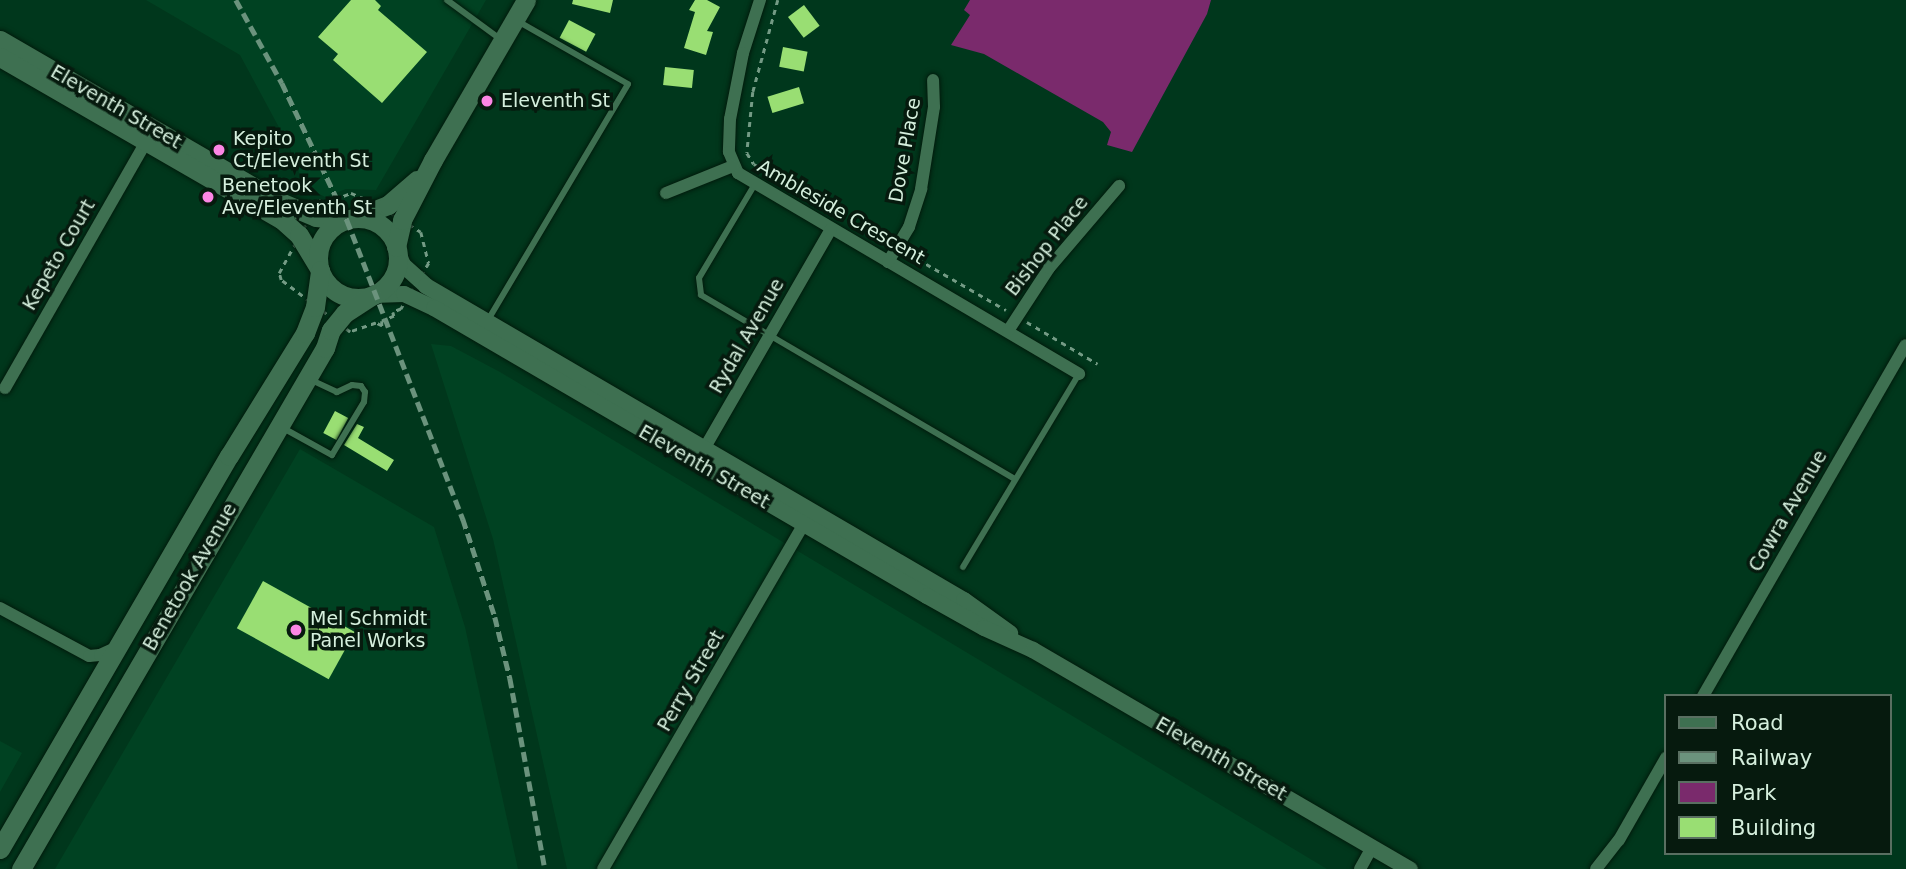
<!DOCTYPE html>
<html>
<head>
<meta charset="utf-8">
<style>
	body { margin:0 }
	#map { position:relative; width:1906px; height:869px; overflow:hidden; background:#00371c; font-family:"DejaVu Sans",sans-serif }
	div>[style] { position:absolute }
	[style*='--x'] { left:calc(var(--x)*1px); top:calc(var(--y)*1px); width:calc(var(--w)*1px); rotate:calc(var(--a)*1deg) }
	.built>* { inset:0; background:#004222 }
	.green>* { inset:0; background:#7a2a6c }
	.building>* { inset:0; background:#99de73; transform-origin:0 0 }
	.path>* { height:2.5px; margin-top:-1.25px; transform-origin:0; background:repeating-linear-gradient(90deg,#749b85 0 5px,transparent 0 10px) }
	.roads { filter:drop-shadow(0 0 2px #021b0c) drop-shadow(0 0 2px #021b0c) }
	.service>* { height:6px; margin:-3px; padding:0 3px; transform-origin:3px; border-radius:3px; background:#3e7051 }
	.minor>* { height:12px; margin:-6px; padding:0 6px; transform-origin:6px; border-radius:6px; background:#3e7051 }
	.tertiary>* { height:16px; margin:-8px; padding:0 8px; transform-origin:8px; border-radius:8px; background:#3e7051 }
	.secondary>* { height:19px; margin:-9.5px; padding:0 9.5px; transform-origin:9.5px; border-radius:9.5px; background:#3e7051 }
	.secondary>.ring { margin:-9.5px; padding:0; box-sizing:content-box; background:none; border:19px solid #3e7051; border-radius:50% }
	.rail>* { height:4.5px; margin-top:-2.25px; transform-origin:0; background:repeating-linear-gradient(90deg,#6b937d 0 10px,transparent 0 15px) }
	.dots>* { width:19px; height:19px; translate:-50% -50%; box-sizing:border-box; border:4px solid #061a0e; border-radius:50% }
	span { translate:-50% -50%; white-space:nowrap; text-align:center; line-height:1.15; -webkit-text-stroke:7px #061a0e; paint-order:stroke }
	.poi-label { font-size:19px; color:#d5efdd }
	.left { translate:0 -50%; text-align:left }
	.street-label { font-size:19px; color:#d5efdd }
	.legend { position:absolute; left:1664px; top:694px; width:228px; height:161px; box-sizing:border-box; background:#061a0e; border:2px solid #596f61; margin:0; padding:9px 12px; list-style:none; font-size:21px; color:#d5efdd }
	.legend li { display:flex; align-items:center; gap:14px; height:35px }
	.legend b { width:35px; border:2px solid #596f61 }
</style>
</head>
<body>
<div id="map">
	<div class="built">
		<div style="clip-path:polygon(146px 0,486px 0,376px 190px,346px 189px,325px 197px,304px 186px,289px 146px,240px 55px)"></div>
		<div style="clip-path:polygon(431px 344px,451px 346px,500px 372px,1327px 869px,567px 869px,493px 539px)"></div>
		<div style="clip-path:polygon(300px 449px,434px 527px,465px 627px,518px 869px,55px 869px)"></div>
		<div style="clip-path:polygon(0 741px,22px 753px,0 792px)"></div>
	</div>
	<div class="green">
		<div style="clip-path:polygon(970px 0,1211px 0,1207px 14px,1132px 152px,1107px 145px,1111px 132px,1103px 122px,984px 54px,951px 45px,970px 15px,964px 10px)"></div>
	</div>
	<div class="building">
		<div style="clip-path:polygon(351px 0,375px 0,381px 6px,378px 10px,427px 52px,382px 103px,333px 60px,338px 54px,318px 37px)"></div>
		<div style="clip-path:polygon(573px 0,613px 0,610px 13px,572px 4px)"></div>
		<div style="clip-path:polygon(695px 0,707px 0,720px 7px,707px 31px,713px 32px,706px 55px,684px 48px,695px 12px,689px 10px)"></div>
		<div style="left:804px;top:5px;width:26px;height:20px;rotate:53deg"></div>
		<div style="left:569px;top:20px;width:30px;height:20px;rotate:28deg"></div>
		<div style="left:783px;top:47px;width:25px;height:20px;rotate:11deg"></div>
		<div style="left:665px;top:67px;width:29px;height:18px;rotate:6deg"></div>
		<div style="left:799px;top:87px;width:17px;height:33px;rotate:73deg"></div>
		<div style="left:335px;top:411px;width:15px;height:25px;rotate:28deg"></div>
		<div style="clip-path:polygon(357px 424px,364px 427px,358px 438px,394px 460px,387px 471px,344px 445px)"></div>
		<div style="left:263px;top:581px;width:105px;height:54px;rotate:29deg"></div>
	</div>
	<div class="path">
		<div style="--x:778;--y:0;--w:95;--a:105.2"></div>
		<div style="--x:753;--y:92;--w:61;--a:95.6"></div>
		<div style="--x:747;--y:153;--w:13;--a:58"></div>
		<div style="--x:754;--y:164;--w:151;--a:30.1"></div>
		<div style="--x:351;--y:193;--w:26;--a:23"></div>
		<div style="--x:375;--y:203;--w:54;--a:32.2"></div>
		<div style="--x:421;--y:232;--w:32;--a:76"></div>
		<div style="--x:429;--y:263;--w:54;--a:121.3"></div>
		<div style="--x:401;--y:309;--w:9;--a:159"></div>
		<div style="--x:393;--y:312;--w:4;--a:76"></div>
		<div style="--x:394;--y:316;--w:13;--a:157"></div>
		<div style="--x:382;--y:321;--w:5;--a:90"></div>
		<div style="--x:382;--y:326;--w:7;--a:-153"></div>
		<div style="--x:376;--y:323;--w:28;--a:161"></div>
		<div style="--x:350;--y:332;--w:86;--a:-143"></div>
		<div style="--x:281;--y:280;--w:7;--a:-106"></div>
		<div style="--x:279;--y:273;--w:83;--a:-61.3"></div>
		<div style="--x:319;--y:200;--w:7;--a:27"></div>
		<div style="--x:325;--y:203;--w:28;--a:-21"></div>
		<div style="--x:909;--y:254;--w:112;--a:30"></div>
		<div style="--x:1027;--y:322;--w:82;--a:30.6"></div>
	</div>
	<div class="roads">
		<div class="service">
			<div style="--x:447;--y:0;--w:64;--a:36.2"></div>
			<div style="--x:755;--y:184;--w:109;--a:120.8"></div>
			<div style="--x:699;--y:278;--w:17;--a:83"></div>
			<div style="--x:701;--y:295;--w:363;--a:30.4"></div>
			<div style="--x:488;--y:320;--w:274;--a:-59.3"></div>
			<div style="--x:628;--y:84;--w:129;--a:-150.3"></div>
			<div style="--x:283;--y:428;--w:56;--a:28.9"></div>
			<div style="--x:332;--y:455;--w:62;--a:-58.9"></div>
			<div style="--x:364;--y:402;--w:10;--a:-84"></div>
			<div style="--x:365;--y:392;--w:7;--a:-124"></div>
			<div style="--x:361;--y:386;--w:9;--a:-174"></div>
			<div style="--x:352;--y:385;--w:17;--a:155"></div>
			<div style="--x:337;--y:392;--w:31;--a:-155"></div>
			<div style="--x:963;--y:567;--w:225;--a:-59"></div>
		</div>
		<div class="minor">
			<div style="--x:760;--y:0;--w:56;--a:107.8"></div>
			<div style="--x:743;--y:53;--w:67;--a:101.1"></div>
			<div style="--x:730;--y:119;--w:33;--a:92"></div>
			<div style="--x:729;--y:152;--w:23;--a:67"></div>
			<div style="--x:738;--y:173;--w:396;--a:30.5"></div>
			<div style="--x:666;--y:193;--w:72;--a:-21.9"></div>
			<div style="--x:888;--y:262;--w:41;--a:-59"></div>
			<div style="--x:909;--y:227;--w:40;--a:-72"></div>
			<div style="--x:921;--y:189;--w:83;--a:-81"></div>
			<div style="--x:934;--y:107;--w:27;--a:-92"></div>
			<div style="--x:1008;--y:331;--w:75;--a:-56.9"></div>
			<div style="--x:1049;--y:268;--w:108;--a:-49.5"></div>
			<div style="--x:5;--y:388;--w:292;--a:-60.2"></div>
			<div style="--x:700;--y:456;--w:262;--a:-60"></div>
			<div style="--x:0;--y:608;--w:101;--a:28.3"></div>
			<div style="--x:89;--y:656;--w:11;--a:-5"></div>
			<div style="--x:100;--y:655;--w:17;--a:-25"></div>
			<div style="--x:1703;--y:696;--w:405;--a:-60"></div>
			<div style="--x:603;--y:869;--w:405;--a:-59.8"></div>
			<div style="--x:1360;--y:869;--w:25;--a:-61"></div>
			<div style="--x:1596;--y:869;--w:37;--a:-52"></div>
			<div style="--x:1619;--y:840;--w:95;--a:-60.2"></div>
		</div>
		<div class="tertiary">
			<div style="--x:398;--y:252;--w:14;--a:69"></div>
			<div style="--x:403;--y:265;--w:31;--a:42"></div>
			<div style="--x:426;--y:286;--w:623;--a:30.27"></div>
			<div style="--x:964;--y:600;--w:57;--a:35.7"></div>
			<div style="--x:373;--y:295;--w:31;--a:-2"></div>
			<div style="--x:404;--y:294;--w:33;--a:25"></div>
			<div style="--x:434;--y:308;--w:571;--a:30.29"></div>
			<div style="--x:927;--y:596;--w:65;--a:29.3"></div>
			<div style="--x:984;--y:628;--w:54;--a:24.2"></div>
			<div style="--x:1033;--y:650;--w:436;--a:30.2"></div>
		</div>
		<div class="secondary">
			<div style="--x:0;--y:40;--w:321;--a:30.1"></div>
			<div style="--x:278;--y:201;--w:41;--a:22.8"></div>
			<div style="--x:316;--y:217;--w:31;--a:6"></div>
			<div style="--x:0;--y:57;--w:324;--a:30"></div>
			<div style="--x:281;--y:219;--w:24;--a:42"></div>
			<div style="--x:299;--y:235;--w:39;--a:59"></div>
			<div style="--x:354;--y:218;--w:36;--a:-21"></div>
			<div style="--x:388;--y:205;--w:38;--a:-41"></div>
			<div class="ring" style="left:318px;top:218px;width:61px;height:61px"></div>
			<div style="--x:396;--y:247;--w:28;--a:-77"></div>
			<div style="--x:402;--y:220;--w:68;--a:-62.7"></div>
			<div style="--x:433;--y:160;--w:185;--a:-59.8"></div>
			<div style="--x:0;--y:849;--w:455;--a:-59.8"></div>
			<div style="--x:229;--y:456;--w:145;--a:-58.3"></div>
			<div style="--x:305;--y:333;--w:28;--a:-69"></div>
			<div style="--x:315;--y:307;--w:37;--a:-82"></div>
			<div style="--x:21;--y:869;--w:603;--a:-59.74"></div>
			<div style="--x:325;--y:348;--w:19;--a:-72"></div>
			<div style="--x:331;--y:330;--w:22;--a:-51"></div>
			<div style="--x:345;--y:313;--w:31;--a:-33"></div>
		</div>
	</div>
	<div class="rail">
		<div style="--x:236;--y:0;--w:95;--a:61"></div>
		<div style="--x:282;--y:83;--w:152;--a:64.6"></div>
		<div style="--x:347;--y:220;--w:321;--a:68.8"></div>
		<div style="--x:463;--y:519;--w:103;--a:71.9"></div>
		<div style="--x:495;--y:617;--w:63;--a:76.2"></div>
		<div style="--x:510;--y:678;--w:194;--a:79.6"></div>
	</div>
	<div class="dots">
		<div style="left:487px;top:101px;background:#fc86e4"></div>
		<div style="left:219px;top:150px;background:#fc86e4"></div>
		<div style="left:208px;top:197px;background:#fc86e4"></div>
		<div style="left:296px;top:630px;background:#fc86e4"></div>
	</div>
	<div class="poi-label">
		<span class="left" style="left:501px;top:101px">Eleventh St</span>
		<span class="left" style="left:233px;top:150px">Kepito<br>Ct/Eleventh St</span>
		<span class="left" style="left:222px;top:197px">Benetook<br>Ave/Eleventh St</span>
		<span class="left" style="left:310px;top:630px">Mel Schmidt<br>Panel Works</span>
	</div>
	<div class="street-label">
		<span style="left:116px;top:107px;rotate:30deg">Eleventh Street</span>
		<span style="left:905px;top:150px;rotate:-80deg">Dove Place</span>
		<span style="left:841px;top:212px;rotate:30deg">Ambleside Crescent</span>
		<span style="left:1047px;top:246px;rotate:-52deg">Bishop Place</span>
		<span style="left:59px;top:255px;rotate:-60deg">Kepeto Court</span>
		<span style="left:747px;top:336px;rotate:-60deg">Rydal Avenue</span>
		<span style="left:704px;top:467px;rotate:30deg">Eleventh Street</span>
		<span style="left:1788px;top:511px;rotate:-60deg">Cowra Avenue</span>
		<span style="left:190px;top:577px;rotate:-60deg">Benetook Avenue</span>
		<span style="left:691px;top:681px;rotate:-60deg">Perry Street</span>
		<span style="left:1221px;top:759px;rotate:30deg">Eleventh Street</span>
	</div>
	<ul class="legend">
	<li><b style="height:9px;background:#3e7051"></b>Road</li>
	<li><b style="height:9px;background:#6b937d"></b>Railway</li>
	<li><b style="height:19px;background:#7a2a6c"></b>Park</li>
	<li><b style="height:19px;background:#99de73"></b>Building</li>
	</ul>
</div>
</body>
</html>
